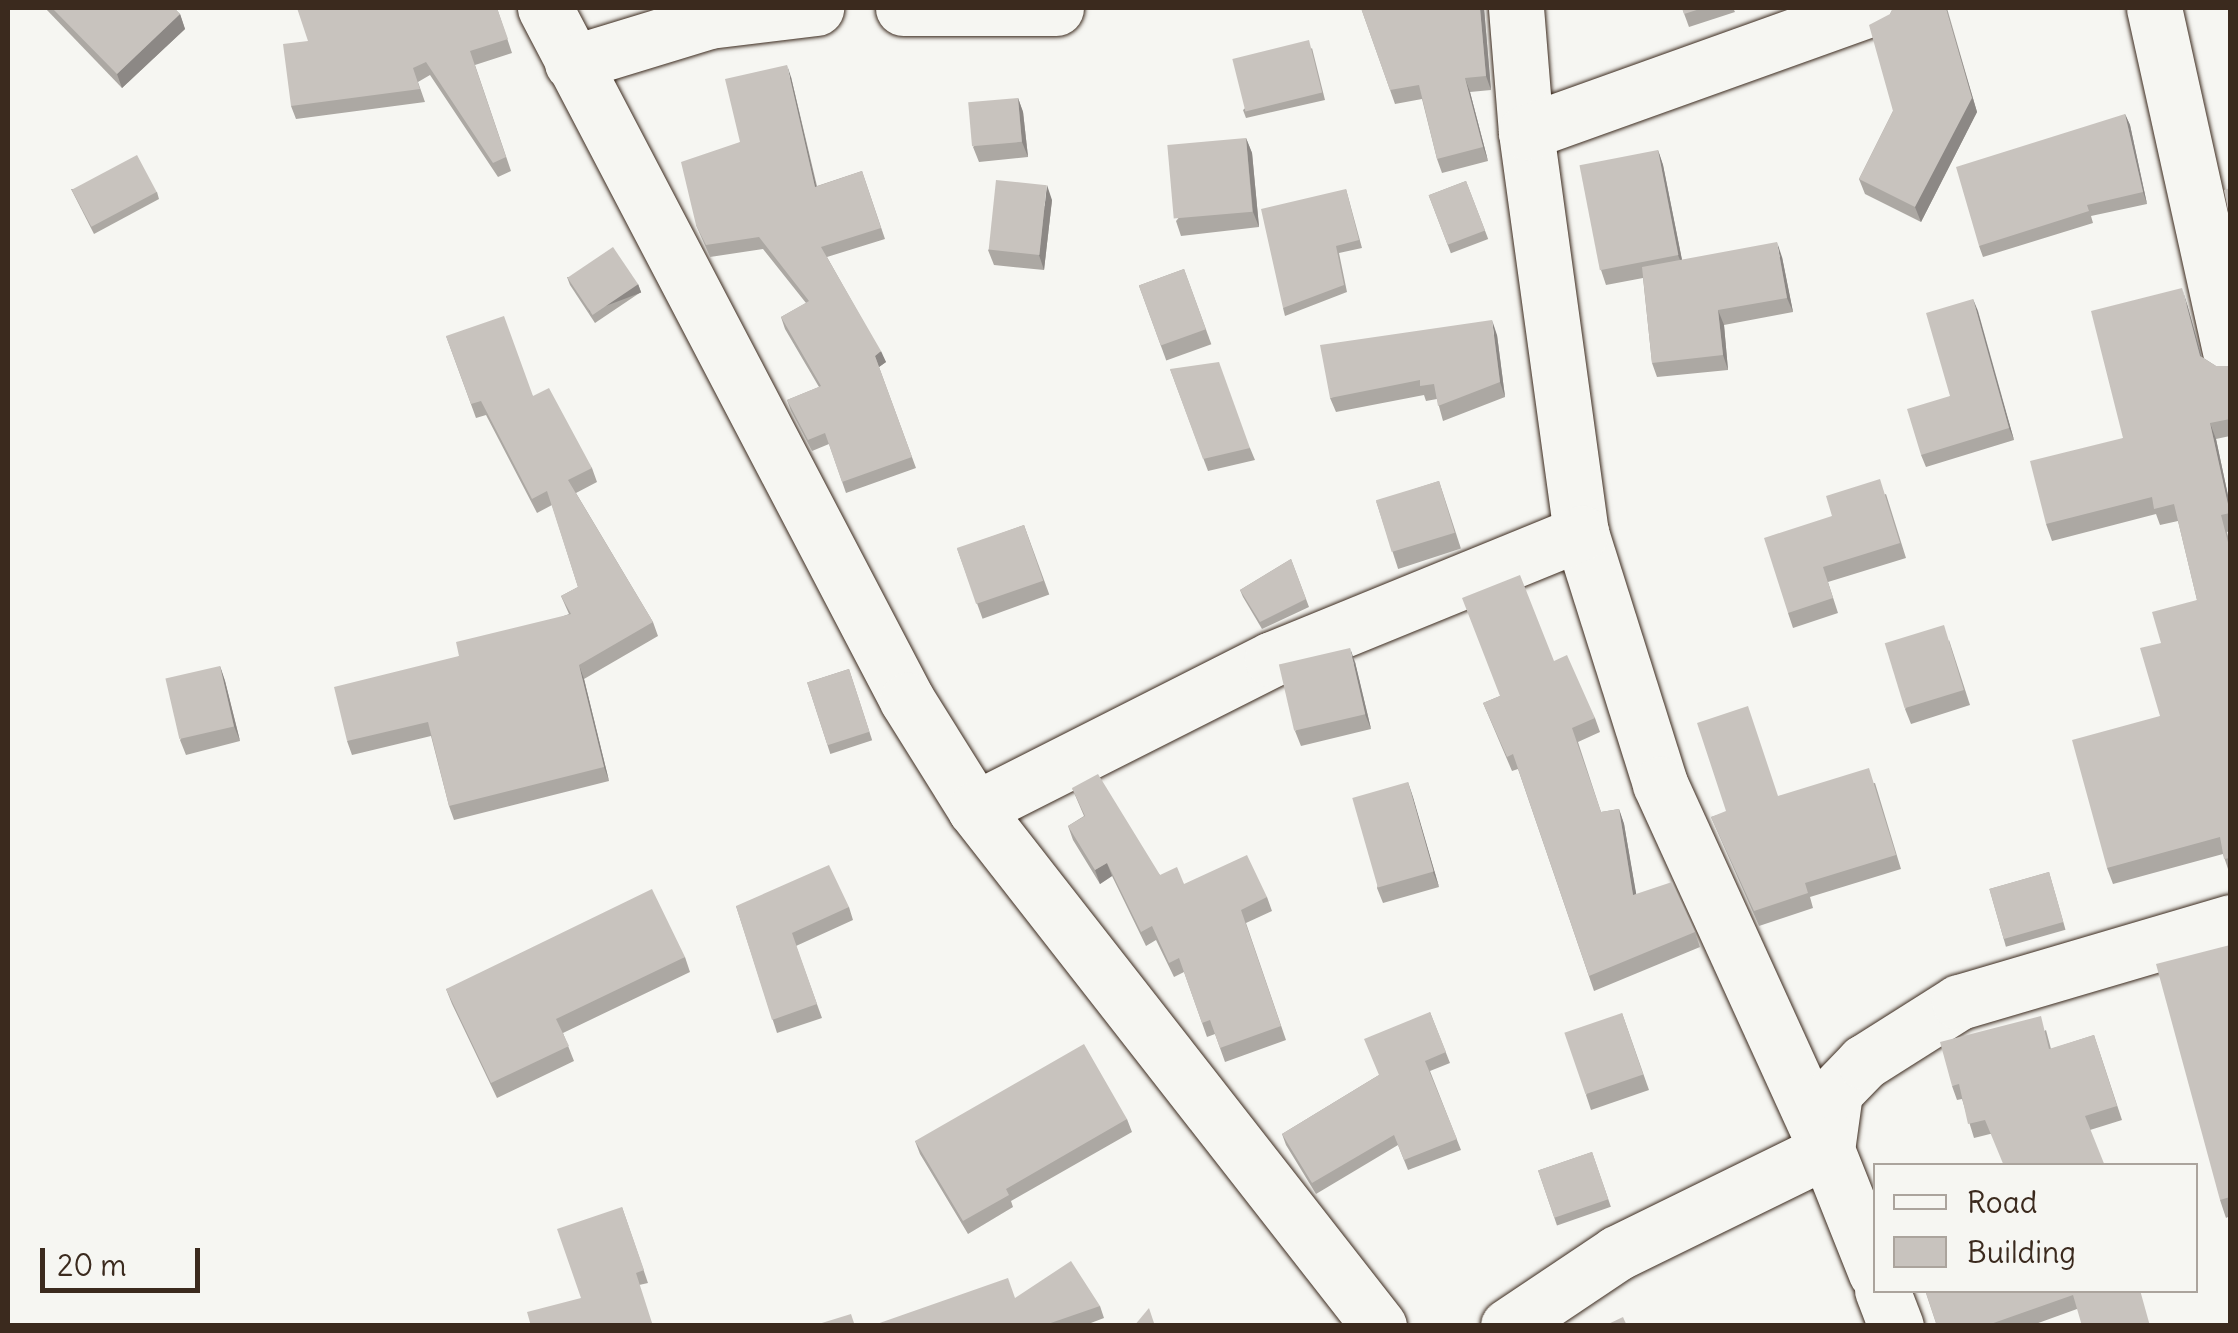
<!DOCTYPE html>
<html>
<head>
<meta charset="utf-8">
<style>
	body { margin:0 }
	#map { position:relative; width:2238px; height:1333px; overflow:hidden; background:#f6f6f2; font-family:Delius,sans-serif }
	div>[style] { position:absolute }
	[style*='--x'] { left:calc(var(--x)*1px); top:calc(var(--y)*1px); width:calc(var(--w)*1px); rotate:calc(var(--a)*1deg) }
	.roads { filter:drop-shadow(0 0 2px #3b2a1e) drop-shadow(0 0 2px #3b2a1e) }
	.minor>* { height:55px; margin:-27.5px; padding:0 27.5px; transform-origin:27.5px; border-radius:27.5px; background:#f6f6f2 }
	.wall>* { inset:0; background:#aca8a3; transform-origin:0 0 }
	.shaded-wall>* { inset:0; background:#8c8885; transform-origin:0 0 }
	.building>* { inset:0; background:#c8c3be; transform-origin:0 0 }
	span { translate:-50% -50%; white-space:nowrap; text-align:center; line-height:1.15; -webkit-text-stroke:10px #f6f6f2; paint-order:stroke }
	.frame { position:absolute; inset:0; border:10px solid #3b2a1e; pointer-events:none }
	.legend { position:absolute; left:1873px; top:1163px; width:325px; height:130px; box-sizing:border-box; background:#f6f6f2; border:2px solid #aba49d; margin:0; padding:12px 18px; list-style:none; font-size:30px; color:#3b2a1e }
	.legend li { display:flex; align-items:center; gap:20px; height:50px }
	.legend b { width:50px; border:2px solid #aba49d }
	.scale { position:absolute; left:40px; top:1248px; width:160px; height:45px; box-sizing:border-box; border:5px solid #3b2a1e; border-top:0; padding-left:12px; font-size:30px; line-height:35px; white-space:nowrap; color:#3b2a1e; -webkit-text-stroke:8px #f6f6f2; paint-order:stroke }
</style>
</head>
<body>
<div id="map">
	<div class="roads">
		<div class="minor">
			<div style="--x:545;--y:8;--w:781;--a:62.38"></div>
			<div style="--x:907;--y:700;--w:128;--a:58"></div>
			<div style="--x:975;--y:809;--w:656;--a:51.99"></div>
			<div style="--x:903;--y:8;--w:153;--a:0"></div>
			<div style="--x:1516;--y:8;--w:124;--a:85.4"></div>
			<div style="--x:1526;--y:132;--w:405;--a:82.2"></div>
			<div style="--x:1581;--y:533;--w:263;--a:72.5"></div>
			<div style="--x:1660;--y:784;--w:402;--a:65.5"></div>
			<div style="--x:1827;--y:1150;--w:132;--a:68.3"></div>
			<div style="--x:2154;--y:8;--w:352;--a:77.5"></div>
			<div style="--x:572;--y:63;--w:143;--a:-17"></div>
			<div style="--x:709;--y:21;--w:108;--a:-6.9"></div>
			<div style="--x:1526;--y:132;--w:368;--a:-19.7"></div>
			<div style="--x:975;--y:809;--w:333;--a:-26.8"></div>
			<div style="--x:1272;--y:659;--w:334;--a:-22.2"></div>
			<div style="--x:1882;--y:1290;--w:39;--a:69"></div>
			<div style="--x:1508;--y:1326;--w:131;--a:-33.8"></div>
			<div style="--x:1617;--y:1253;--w:234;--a:-26.1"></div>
			<div style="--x:1827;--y:1150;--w:59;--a:-82.1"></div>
			<div style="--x:1835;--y:1092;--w:42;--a:-46"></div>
			<div style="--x:1864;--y:1062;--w:112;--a:-32.3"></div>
			<div style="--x:1959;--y:1002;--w:283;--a:-16.4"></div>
		</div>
	</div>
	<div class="wall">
		<div style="clip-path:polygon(45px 8px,174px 8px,180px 14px,185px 29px,122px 88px)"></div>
		<div style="clip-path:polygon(497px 8px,512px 53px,475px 65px,511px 171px,498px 177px,430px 75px,418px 82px,425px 102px,296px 119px,291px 106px,308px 41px)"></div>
		<div style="clip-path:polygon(1361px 8px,1484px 8px,1491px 90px,1470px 92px,1488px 161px,1442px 173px,1437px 159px,1422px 99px,1395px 104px)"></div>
		<div style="clip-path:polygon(1682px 8px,1733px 8px,1735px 12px,1689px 27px)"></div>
		<div style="clip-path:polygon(1893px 8px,1947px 8px,1977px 112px,1921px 222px,1865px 194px,1859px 179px,1893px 111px,1890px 14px)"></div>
		<div style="clip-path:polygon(1312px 48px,1325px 100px,1246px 118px,1243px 110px)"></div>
		<div style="clip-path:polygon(791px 77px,817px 186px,862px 171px,885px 239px,827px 257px,886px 362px,879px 367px,916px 468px,846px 493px,829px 444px,812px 451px,791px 411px,787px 400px,819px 387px,785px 329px,781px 317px,806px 303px,763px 249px,710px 257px,696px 225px,740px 142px)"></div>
		<div style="clip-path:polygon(1018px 98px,1023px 112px,1028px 157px,979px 162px,973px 147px)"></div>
		<div style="clip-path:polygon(2125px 114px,2130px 125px,2147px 204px,2091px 216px,2093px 223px,1983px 257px,1979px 246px)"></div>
		<div style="clip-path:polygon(1246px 138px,1252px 153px,1259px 227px,1181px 236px,1176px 221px)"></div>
		<div style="clip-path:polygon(1658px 150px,1663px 165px,1682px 260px,1782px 257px,1793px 312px,1724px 325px,1728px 370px,1657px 377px,1652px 363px,1643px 278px,1606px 285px,1601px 270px)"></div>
		<div style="left:1466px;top:181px;width:62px;height:40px;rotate:69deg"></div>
		<div style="clip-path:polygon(71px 189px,157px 192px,159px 199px,94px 234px)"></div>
		<div style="clip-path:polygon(1346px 189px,1362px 248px,1339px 253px,1347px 292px,1285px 316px,1283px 308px)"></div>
		<div style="clip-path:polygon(1052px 200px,1044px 270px,994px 265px,988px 250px)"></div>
		<div style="left:1184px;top:269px;width:80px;height:48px;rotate:70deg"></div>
		<div style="clip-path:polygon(567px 277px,638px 284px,641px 292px,595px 323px,570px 285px)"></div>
		<div style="clip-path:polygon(1973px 299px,2014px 440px,1926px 467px,1921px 455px,1950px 396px)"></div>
		<div style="clip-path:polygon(2187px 304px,2202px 357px,2216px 366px,2230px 366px,2230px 436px,2216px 439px,2230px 505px,2230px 531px,2227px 532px,2230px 544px,2230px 875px,2223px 854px,2113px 884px,2107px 868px,2160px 716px,2161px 643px,2197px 600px,2178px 521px,2160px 525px,2156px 514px,2052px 541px,2046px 524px,2123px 438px)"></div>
		<div style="clip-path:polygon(1497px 335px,1505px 397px,1443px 421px,1437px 399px,1426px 401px,1424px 395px,1336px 412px,1330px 398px)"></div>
		<div style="clip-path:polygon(446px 336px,533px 396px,592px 468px,597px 482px,576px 493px,653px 622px,658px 636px,584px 679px,609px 781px,454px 820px,449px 806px,431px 736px,352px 755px,347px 741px,459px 656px,569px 614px,561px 596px,578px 587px,552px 505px,537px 513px,486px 415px,476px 418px)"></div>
		<div style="clip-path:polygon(1170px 369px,1250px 448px,1255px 460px,1208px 471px)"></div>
		<div style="left:1439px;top:481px;width:71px;height:66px;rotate:72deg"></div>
		<div style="clip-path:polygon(1886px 494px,1906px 558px,1828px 582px,1838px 613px,1793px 628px,1788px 613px,1832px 516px)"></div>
		<div style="left:1024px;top:525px;width:74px;height:71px;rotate:70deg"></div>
		<div style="clip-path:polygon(1291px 559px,1309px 607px,1262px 629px,1243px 597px,1240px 590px)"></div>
		<div style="clip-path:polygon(1949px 640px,1970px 705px,1911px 724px,1905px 709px)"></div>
		<div style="clip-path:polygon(1554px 661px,1595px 718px,1600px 732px,1578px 742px,1601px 812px,1619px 809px,1624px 824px,1636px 894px,1695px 932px,1700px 947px,1594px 991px,1518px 769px,1512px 771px,1483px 703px,1500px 696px)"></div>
		<div style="clip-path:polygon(1355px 662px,1371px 729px,1301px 746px,1295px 731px)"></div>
		<div style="clip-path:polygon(220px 666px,225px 681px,240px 741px,186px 755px,180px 740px)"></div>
		<div style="left:849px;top:669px;width:75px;height:44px;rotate:72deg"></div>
		<div style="clip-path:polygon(1408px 782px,1439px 887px,1383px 903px,1377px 888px)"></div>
		<div style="clip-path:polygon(1875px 783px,1901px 869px,1810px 897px,1813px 908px,1759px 926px,1711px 817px,1779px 796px)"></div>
		<div style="clip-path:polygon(1072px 788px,1160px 875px,1184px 884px,1267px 897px,1272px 911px,1246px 923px,1286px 1040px,1225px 1062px,1215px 1034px,1207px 1037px,1184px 972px,1174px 977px,1156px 940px,1146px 946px,1112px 876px,1100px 884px,1073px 840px,1068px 826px,1084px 816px)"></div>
		<div style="left:2049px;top:872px;width:60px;height:62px;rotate:74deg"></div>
		<div style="clip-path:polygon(736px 906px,849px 907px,853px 920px,796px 946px,822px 1018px,777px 1033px)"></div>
		<div style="clip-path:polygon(2230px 945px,2230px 1216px,2226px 1218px,2220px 1200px)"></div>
		<div style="clip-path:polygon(685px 957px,690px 972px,563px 1033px,574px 1061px,497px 1098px,452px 1004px,446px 989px)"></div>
		<div style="clip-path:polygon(1430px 1012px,1450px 1063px,1430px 1071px,1461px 1150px,1408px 1170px,1398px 1145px,1316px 1194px,1286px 1145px,1282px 1134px,1379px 1075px)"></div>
		<div style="clip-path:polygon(1622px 1013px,1649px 1090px,1591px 1110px,1586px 1095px)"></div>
		<div style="clip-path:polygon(2046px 1030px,2051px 1049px,2094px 1035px,2122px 1120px,2090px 1130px,1990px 1134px,1974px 1138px,1962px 1099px,1957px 1100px,1952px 1086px)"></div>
		<div style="clip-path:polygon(1127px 1119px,1132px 1132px,1011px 1201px,1013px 1207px,968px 1234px,920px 1154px,915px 1141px)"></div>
		<div style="left:1592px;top:1152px;width:58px;height:57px;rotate:71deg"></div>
		<div style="clip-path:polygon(622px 1207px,648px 1283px,581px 1298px)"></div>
		<div style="clip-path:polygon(1925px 1290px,2141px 1290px,2077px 1309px,2030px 1326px,1937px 1326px)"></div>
		<div style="clip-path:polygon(1015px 1298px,1100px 1306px,1104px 1318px,1083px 1326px,871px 1326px)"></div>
	</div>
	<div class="shaded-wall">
		<div style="clip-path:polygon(1480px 8px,1484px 8px,1491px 90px,1486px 76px)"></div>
		<div style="clip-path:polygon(1946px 8px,1977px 112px,1921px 222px,1915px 207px)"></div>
		<div style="clip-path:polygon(180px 14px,185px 29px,122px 88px,117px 74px)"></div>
		<div style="clip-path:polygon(787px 65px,791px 77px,819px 198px,815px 187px)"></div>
		<div style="clip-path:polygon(1465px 78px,1470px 92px,1488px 161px,1483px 147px)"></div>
		<div style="clip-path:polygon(1018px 98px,1023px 112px,1028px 157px,1022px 142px)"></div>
		<div style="clip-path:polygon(2125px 114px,2130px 125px,2147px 204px,2143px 192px)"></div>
		<div style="clip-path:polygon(1246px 138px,1252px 153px,1259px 227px,1253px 212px)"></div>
		<div style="clip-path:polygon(1658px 150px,1663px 165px,1684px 270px,1678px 255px)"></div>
		<div style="clip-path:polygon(1047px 185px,1052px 200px,1044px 270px,1039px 255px)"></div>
		<div style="clip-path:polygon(1777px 242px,1782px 257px,1793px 312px,1787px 298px)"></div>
		<div style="left:638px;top:284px;width:9px;height:55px;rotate:69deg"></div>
		<div style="clip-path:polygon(2182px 288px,2187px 304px,2206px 372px,2200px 356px)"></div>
		<div style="clip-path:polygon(1973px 299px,1978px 311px,2014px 440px,2009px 428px)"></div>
		<div style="clip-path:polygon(1718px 310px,1724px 325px,1728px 370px,1723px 355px)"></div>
		<div style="clip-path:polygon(1492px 320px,1497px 335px,1505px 397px,1500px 382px)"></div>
		<div style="clip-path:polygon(881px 351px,886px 362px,879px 367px,875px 356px)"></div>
		<div style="clip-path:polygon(2210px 423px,2216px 439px,2230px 505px,2230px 515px)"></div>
		<div style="clip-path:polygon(1350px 648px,1355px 662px,1371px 729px,1365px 714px)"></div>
		<div style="clip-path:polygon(579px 665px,584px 679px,609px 781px,604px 767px)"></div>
		<div style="clip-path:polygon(220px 666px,225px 681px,240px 741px,234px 726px)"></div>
		<div style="clip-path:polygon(1408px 782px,1413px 797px,1439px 887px,1433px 872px)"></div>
		<div style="clip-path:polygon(1619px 809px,1624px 824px,1639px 910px,1633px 895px)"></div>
		<div style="clip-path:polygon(1107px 863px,1112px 876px,1100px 884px,1095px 870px)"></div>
	</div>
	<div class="building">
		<div style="clip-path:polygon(52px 8px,174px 8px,180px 14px,117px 74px)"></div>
		<div style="clip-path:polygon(297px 8px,497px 8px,508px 39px,470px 51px,506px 157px,493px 163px,426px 62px,413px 68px,420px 89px,291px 106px,283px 44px,308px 41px)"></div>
		<div style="clip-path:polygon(1361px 8px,1480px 8px,1486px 76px,1465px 78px,1483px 147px,1437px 159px,1419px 85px,1390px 90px)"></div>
		<div style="clip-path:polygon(1682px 8px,1703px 8px,1684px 14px)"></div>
		<div style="clip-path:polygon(1893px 8px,1946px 8px,1972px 98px,1915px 207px,1859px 179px,1893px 111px,1869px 25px,1890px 14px)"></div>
		<div style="left:1309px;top:40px;width:54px;height:79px;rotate:76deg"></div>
		<div style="clip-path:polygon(787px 65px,815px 187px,862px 171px,881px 228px,821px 247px,881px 351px,875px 356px,912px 457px,842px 482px,825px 433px,808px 440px,787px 400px,821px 386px,781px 317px,809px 301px,759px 237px,706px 245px,696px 225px,681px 162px,740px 142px,725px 79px)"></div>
		<div style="left:1018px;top:98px;width:44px;height:50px;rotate:85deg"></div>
		<div style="clip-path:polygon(2125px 114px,2143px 192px,2087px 205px,2089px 211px,1979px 246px,1956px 167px)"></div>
		<div style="left:1246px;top:138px;width:74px;height:79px;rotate:85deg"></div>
		<div style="left:1658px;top:150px;width:107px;height:80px;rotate:79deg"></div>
		<div style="left:137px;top:155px;width:42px;height:74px;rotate:62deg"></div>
		<div style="left:996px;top:180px;width:51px;height:70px;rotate:6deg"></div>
		<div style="left:1466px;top:181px;width:53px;height:40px;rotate:69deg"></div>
		<div style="clip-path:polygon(2230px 188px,2230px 220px,2224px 190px)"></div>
		<div style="clip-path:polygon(1346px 189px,1359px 240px,1336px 246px,1344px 285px,1283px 308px,1261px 209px)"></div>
		<div style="clip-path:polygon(1777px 242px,1787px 298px,1718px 310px,1723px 355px,1652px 363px,1642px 267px)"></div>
		<div style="left:613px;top:247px;width:45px;height:55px;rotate:56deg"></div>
		<div style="left:1184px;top:269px;width:64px;height:48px;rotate:70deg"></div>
		<div style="clip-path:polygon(2182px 288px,2200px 356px,2216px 366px,2230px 366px,2230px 419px,2210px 423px,2230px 513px,2221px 515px,2230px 550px,2230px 858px,2224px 859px,2220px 837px,2107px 868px,2072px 740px,2160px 716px,2140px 648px,2161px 643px,2152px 612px,2197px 600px,2174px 504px,2154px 509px,2152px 497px,2046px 524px,2030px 461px,2123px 438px,2091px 311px)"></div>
		<div style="clip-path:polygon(1973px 299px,2009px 428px,1921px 455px,1907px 409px,1950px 396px,1926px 313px)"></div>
		<div style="clip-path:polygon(504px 316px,533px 396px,549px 388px,592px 468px,568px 480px,653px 622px,579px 665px,604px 767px,449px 806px,428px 722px,347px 741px,334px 687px,459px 656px,456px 642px,571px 614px,561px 596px,578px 587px,547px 491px,532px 499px,481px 401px,471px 404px,446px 336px)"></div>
		<div style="clip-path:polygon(1492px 320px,1500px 382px,1438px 406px,1434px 384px,1420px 386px,1420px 380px,1330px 398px,1320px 345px)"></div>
		<div style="clip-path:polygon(1219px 362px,1250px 448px,1203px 459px,1170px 369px)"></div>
		<div style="clip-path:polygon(1880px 479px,1900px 543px,1823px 567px,1833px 598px,1788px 613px,1764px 538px,1832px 516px,1826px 496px)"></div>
		<div style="left:1439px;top:481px;width:54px;height:66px;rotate:73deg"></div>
		<div style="left:1024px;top:525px;width:59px;height:71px;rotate:71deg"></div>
		<div style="clip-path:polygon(1291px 559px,1306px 599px,1260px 622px,1240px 590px)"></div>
		<div style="clip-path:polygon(1520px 575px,1554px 661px,1567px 655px,1595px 718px,1572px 728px,1601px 812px,1619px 809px,1633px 895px,1672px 882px,1695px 932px,1589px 976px,1513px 754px,1507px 757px,1483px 703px,1500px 696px,1462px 598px)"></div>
		<div style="left:1944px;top:625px;width:68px;height:62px;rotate:73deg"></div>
		<div style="left:1350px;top:648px;width:68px;height:73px;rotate:77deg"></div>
		<div style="left:220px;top:666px;width:62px;height:56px;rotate:77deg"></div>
		<div style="left:849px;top:669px;width:66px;height:44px;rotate:72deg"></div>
		<div style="clip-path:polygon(1748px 706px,1778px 796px,1869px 768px,1896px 855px,1805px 883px,1808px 893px,1754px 911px,1711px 817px,1726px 811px,1697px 723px)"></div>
		<div style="clip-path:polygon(1098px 774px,1160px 875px,1177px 867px,1184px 884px,1247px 855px,1267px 897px,1241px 910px,1281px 1026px,1220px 1048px,1210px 1020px,1202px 1023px,1179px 958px,1169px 963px,1152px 926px,1141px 932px,1107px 863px,1095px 870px,1068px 826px,1085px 816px,1072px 788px)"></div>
		<div style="left:1408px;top:782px;width:93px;height:58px;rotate:74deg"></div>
		<div style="clip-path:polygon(829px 865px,849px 907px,792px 933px,817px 1004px,772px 1020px,736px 906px)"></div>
		<div style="left:2049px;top:872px;width:52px;height:62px;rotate:74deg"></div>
		<div style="clip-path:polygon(652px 889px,685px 957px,556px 1019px,569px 1046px,491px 1083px,446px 989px)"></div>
		<div style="clip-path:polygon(2230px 945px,2230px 1197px,2220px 1200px,2156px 964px)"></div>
		<div style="clip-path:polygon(1430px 1012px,1446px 1052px,1425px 1061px,1457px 1139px,1404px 1160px,1394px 1135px,1312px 1183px,1282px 1134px,1379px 1075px,1364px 1039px)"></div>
		<div style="left:1622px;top:1013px;width:65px;height:61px;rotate:71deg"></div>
		<div style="clip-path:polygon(2041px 1016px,2049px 1049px,2094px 1035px,2117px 1106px,2085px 1116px,2105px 1166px,2004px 1166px,1985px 1120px,1968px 1124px,1959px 1084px,1952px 1086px,1940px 1042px)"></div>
		<div style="clip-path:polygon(1084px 1044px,1127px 1119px,1006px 1189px,1009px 1195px,963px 1221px,915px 1141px)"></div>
		<div style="left:1592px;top:1152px;width:50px;height:57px;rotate:71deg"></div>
		<div style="clip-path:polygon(622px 1207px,644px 1270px,636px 1273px,653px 1326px,531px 1326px,527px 1312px,581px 1298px,557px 1229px)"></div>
		<div style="clip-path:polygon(1071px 1261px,1100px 1306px,1042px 1326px,871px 1326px,1008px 1278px,1015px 1298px)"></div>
		<div style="clip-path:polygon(1925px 1290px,2140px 1290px,2150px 1326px,2082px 1326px,2073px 1295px,1985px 1326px,1937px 1326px)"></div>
		<div style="clip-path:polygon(1149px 1308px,1155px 1326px,1134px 1326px)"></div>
		<div style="clip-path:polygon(851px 1314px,855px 1326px,812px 1326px)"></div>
		<div style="clip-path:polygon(1623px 1317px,1627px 1326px,1604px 1326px)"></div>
	</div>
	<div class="frame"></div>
	<ul class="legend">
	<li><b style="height:12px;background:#f6f6f2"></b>Road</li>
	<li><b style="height:28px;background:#c8c3be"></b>Building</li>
	</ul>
	<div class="scale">20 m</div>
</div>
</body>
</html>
